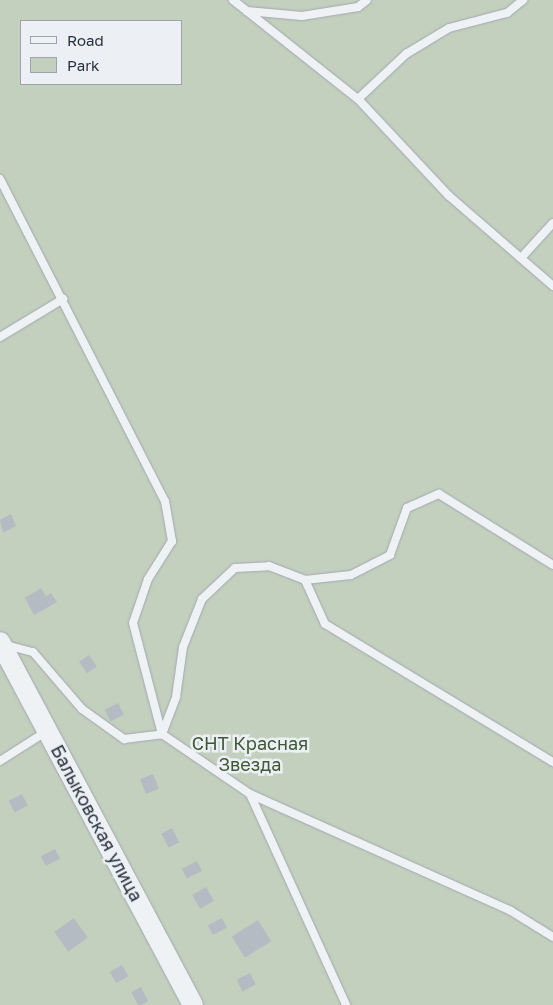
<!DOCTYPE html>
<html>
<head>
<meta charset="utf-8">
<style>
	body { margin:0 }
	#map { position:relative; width:553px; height:1005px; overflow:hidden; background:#dde1e6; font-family:"Golos Text",sans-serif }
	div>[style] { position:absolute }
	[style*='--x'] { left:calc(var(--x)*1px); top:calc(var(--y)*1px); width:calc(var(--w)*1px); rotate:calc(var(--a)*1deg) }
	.green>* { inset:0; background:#c4d0be }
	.building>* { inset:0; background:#b4bbc3; transform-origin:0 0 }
	.roads { filter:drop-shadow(0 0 1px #a3a8b0) drop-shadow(0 0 1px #a3a8b0) }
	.service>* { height:8px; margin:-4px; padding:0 4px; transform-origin:4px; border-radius:4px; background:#eff2f5 }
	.tertiary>* { height:20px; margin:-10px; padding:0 10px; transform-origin:10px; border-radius:10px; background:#eff2f5 }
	span { translate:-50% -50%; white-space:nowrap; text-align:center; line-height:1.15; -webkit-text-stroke:5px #ecf0f4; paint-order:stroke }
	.park-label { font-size:18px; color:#3e5735 }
	.street-label { font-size:18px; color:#27303c }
	.legend { position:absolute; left:20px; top:20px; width:162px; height:65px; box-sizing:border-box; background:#ecf0f4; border:1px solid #9da3aa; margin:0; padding:6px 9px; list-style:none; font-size:15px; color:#27303c }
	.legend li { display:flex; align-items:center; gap:10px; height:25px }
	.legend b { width:25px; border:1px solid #9da3aa }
</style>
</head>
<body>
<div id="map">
	<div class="green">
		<div style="clip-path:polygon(evenodd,0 0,553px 0,553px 1005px,0 1005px,0 0,21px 21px,181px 21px,181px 84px,21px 84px,21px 21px)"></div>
	</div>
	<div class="building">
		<div style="clip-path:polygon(11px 514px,16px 526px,3px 533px,0 520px)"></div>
		<div style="clip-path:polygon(41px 588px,46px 596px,51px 593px,57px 602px,34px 615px,25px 598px)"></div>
		<div style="left:89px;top:655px;width:14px;height:12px;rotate:56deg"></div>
		<div style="left:118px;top:703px;width:13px;height:15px;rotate:63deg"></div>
		<div style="left:153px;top:774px;width:16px;height:14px;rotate:68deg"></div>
		<div style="left:22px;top:794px;width:13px;height:15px;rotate:63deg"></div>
		<div style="left:172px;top:828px;width:16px;height:12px;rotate:63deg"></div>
		<div style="left:55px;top:849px;width:11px;height:16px;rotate:63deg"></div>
		<div style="left:197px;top:861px;width:11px;height:17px;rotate:63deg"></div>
		<div style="left:206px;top:887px;width:16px;height:16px;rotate:60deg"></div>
		<div style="left:74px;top:918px;width:24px;height:24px;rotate:55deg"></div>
		<div style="left:222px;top:918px;width:11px;height:16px;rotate:63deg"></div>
		<div style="left:258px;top:920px;width:25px;height:31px;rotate:58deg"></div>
		<div style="left:122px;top:965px;width:13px;height:14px;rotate:61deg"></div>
		<div style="left:250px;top:973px;width:13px;height:15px;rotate:63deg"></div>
		<div style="left:141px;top:987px;width:16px;height:11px;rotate:63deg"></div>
	</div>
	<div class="roads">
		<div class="service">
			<div style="--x:233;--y:0;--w:159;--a:38.4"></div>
			<div style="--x:358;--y:99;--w:66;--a:-43.2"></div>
			<div style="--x:406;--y:54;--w:50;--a:-31.2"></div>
			<div style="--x:449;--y:28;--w:60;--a:-14.5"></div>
			<div style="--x:507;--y:13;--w:21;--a:-39"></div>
			<div style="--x:247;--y:11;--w:55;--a:5.2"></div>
			<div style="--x:302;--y:16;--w:57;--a:-9.1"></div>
			<div style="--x:358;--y:7;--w:11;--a:-38"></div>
			<div style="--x:358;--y:99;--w:132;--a:46.8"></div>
			<div style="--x:448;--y:195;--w:139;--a:40.9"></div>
			<div style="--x:0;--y:179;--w:362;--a:62.9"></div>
			<div style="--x:165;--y:501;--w:41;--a:80.1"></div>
			<div style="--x:172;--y:541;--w:45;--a:122.3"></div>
			<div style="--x:148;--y:579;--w:46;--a:108.8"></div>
			<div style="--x:133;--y:623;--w:115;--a:75.4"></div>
			<div style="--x:162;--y:734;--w:107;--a:34.3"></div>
			<div style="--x:250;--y:794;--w:286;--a:24.1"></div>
			<div style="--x:511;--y:911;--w:49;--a:31.8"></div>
			<div style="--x:521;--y:258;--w:47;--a:-47.6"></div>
			<div style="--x:0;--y:337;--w:74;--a:-31.1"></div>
			<div style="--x:305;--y:580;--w:48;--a:65.6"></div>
			<div style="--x:325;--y:624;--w:267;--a:31.2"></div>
			<div style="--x:6;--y:645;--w:28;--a:15"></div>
			<div style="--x:33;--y:652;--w:75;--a:49.3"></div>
			<div style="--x:82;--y:709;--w:52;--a:35.5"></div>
			<div style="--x:124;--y:739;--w:38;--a:-7"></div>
			<div style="--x:162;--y:734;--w:40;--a:-69"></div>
			<div style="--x:176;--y:697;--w:50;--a:-82"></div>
			<div style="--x:183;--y:647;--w:52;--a:-68.4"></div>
			<div style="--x:202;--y:599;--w:45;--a:-43.2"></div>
			<div style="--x:235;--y:568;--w:34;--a:-3"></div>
			<div style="--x:269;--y:566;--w:39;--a:21"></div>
			<div style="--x:305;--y:580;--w:46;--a:-6.2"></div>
			<div style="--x:351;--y:575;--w:44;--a:-27.1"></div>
			<div style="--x:390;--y:555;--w:50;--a:-70.1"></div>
			<div style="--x:407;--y:508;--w:35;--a:-24"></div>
			<div style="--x:439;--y:494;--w:134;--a:31.9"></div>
			<div style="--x:0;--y:761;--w:56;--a:-32.6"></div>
			<div style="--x:250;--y:794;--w:232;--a:65.5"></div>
		</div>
		<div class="tertiary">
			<div style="--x:0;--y:642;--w:411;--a:62"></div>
		</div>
	</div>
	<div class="park-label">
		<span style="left:250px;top:754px">СНТ Красная<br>Звезда</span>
	</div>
	<div class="street-label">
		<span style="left:97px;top:823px;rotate:62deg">Балыковская улица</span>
	</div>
	<ul class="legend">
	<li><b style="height:6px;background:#eff2f5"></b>Road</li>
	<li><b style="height:14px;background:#c4d0be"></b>Park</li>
	</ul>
</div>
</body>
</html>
